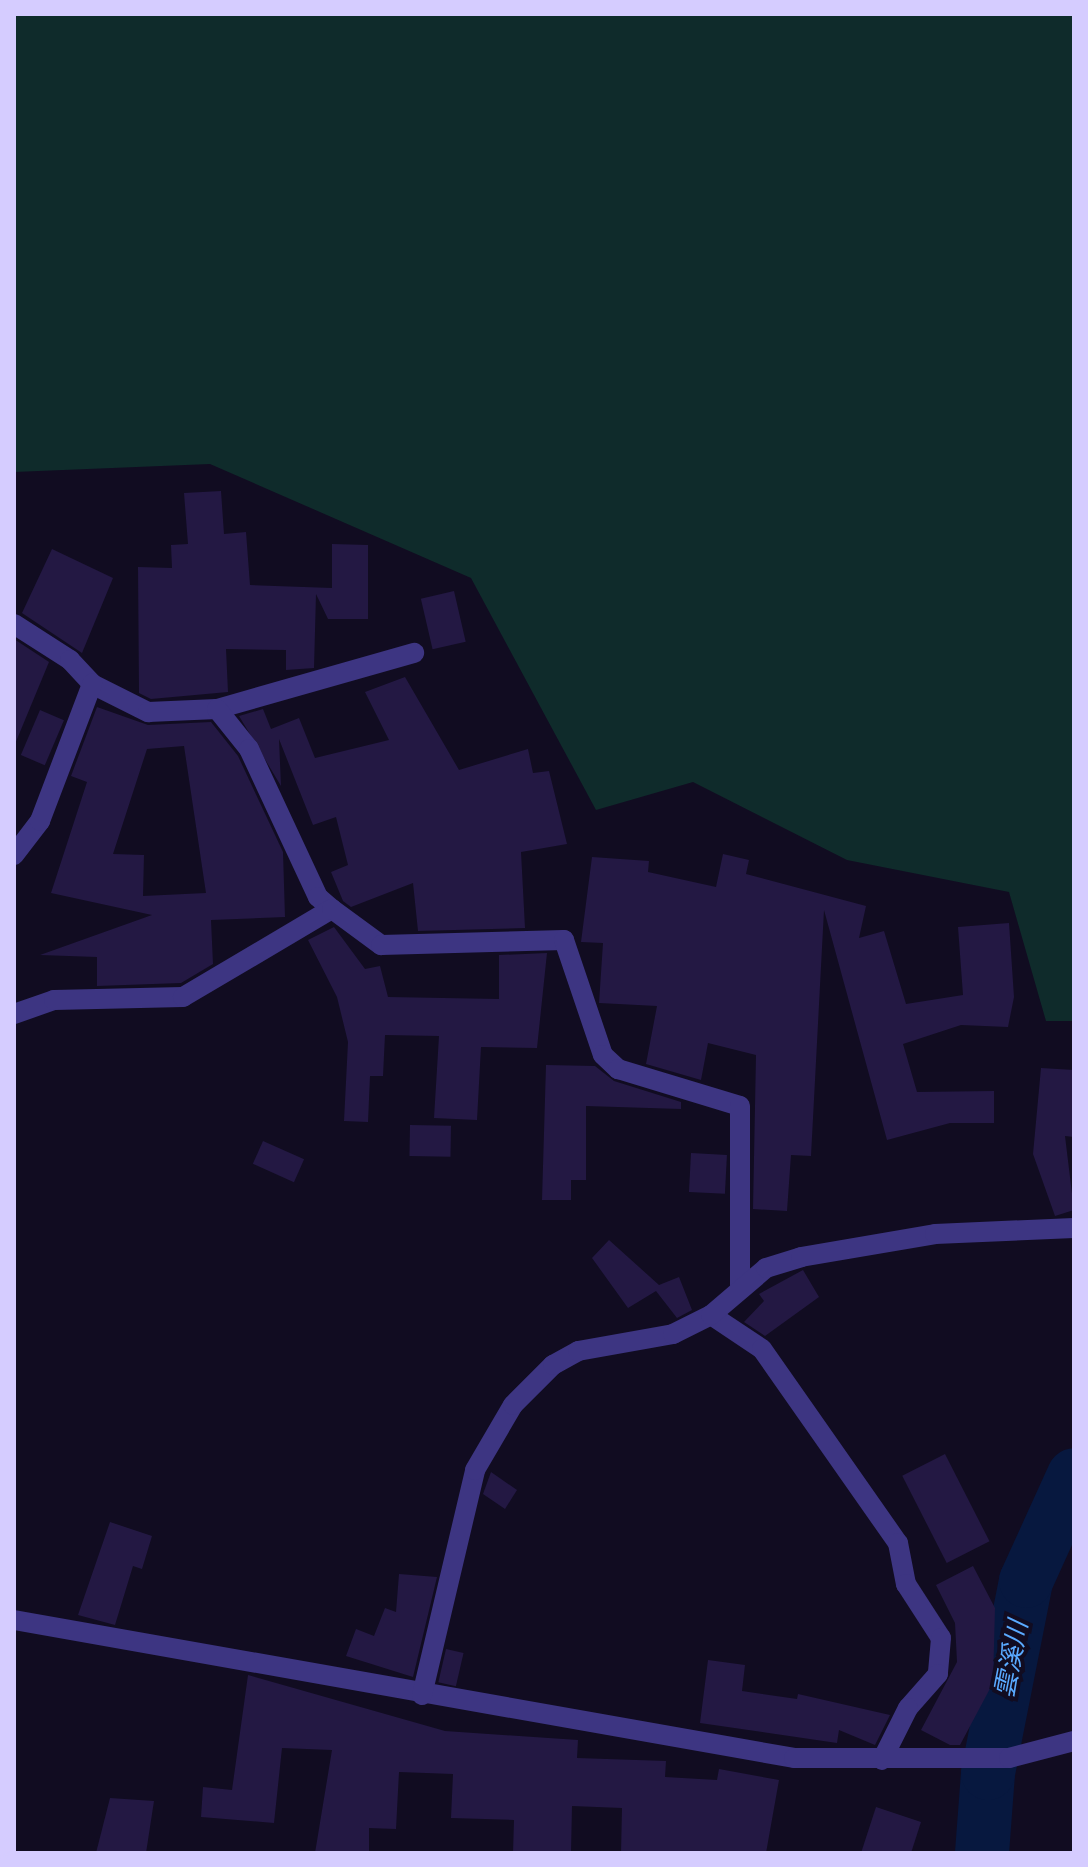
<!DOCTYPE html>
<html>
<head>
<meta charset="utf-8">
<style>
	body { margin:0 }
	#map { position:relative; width:1088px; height:1867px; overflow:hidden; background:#110c21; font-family:"Public Sans","Noto Sans JP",sans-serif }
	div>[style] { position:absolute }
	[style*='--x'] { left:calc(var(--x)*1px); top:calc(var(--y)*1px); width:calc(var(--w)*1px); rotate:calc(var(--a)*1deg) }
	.green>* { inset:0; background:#0f2b2b }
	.river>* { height:54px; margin:-27px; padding:0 27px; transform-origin:27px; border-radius:27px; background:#07183f }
	.building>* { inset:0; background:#231843; transform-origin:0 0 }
	.minor>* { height:20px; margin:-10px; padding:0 10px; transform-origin:10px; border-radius:10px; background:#3d3582 }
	span { translate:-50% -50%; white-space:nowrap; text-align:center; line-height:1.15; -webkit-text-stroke:8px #110c21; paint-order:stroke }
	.water-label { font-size:26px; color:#5aaaff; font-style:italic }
	.frame { position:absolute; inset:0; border:16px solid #d5ccff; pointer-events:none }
</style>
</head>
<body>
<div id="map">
	<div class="green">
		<div style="clip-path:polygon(14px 14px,1074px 14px,1074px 1021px,1046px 1021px,1009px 892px,847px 860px,693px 782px,596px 810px,471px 578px,210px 464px,14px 472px)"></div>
	</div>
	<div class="river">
		<div style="--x:982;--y:1853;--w:80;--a:-85.7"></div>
		<div style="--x:988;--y:1773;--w:196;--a:-78.8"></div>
		<div style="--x:1026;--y:1581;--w:116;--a:-65.6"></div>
	</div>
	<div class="building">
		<div style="clip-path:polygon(221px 491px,224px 534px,246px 532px,250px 585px,332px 588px,332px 544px,368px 545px,368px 619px,328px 619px,316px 594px,314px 668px,286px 670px,286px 650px,226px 649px,228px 692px,151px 699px,139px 693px,138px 567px,172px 568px,171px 545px,188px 544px,184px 493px)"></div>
		<div style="clip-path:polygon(52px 549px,113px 578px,82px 653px,22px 613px)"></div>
		<div style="left:454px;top:591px;width:52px;height:34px;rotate:77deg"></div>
		<div style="clip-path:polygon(14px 639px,49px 662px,15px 744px,14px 744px)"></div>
		<div style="clip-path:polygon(405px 677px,459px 770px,528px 749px,533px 773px,549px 771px,567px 844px,521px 852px,525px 928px,418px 931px,413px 883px,351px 907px,343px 901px,331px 872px,348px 865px,336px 817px,313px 825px,279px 739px,281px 786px,239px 716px,263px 709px,271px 729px,299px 718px,315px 758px,389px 740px,365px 692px)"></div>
		<div style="clip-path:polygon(evenodd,97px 707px,148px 725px,211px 722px,238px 756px,283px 852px,285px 917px,211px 920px,213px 964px,181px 983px,97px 986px,97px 957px,40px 955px,152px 915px,51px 893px,87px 782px,71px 776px,97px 707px,184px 746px,206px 893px,143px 896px,144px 855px,113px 854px,147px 749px,184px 746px)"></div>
		<div style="left:40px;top:710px;width:26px;height:49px;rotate:23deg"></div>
		<div style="clip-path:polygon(723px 854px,749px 860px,746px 874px,866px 906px,859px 938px,884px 931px,906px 1004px,963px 995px,958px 927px,1009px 923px,1014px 997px,1008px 1027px,961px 1025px,903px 1044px,917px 1092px,994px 1091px,994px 1123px,950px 1123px,887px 1140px,824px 910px,811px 1156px,791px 1155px,787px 1211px,753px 1209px,756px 1055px,708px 1043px,701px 1080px,646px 1064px,657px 1006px,599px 1003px,603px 943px,581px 942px,592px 857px,649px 861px,648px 872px,716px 887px)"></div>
		<div style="clip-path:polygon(334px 927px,365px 969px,380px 966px,388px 997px,499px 999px,499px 955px,547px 953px,537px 1048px,481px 1047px,477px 1120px,434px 1118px,439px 1036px,385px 1035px,383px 1076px,370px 1076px,368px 1122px,344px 1121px,348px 1042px,337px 997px,308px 940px)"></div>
		<div style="clip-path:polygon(546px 1065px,595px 1066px,614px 1081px,681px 1102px,681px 1109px,586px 1106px,586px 1180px,571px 1180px,571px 1200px,542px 1200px)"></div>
		<div style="clip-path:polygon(1041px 1068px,1074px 1070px,1074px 1137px,1065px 1136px,1074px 1210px,1055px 1216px,1033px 1154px)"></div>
		<div style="left:410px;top:1125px;width:41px;height:31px;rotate:1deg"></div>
		<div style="left:263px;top:1141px;width:45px;height:25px;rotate:24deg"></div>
		<div style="left:691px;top:1153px;width:36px;height:39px;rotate:3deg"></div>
		<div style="clip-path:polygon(609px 1240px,659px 1285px,679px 1277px,692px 1310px,677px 1318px,656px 1291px,628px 1308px,592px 1258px)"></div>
		<div style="clip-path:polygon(803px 1270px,819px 1297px,765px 1336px,744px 1322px,764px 1301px,759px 1294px)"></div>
		<div style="left:945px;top:1454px;width:98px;height:48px;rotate:63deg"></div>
		<div style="clip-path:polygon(491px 1472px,517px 1490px,505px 1509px,483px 1494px)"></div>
		<div style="clip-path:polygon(110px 1522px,152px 1536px,142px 1569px,133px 1566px,115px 1625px,78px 1615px)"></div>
		<div style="clip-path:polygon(973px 1566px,995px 1608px,993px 1683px,960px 1745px,950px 1745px,921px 1730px,957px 1662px,955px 1623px,936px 1585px)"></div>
		<div style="clip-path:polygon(399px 1574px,437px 1577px,413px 1677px,346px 1656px,356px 1629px,374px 1636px,385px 1608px,396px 1612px)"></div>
		<div style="left:446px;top:1649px;width:18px;height:34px;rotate:13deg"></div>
		<div style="clip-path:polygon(708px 1660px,745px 1665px,742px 1691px,797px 1699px,798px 1694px,890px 1715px,875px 1745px,839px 1730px,837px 1743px,700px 1723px)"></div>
		<div style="clip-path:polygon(248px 1675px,445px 1731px,578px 1740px,577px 1758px,666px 1761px,665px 1777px,717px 1780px,719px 1769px,779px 1780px,766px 1853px,621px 1853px,622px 1808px,572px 1806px,571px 1853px,513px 1853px,514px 1820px,451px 1818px,453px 1774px,399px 1772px,396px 1829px,369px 1828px,369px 1853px,315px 1853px,332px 1750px,282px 1748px,274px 1823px,201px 1817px,203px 1787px,232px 1790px)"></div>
		<div style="clip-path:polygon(110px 1798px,154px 1801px,146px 1853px,96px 1853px)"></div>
		<div style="clip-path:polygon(876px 1807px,921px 1822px,911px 1853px,861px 1853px)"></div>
	</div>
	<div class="minor">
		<div style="--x:14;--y:624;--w:67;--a:32.7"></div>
		<div style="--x:70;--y:660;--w:33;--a:47"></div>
		<div style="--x:92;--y:684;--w:63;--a:26.6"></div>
		<div style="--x:148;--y:712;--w:69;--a:-2.5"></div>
		<div style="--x:217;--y:709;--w:205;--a:-15.9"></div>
		<div style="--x:217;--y:709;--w:51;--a:51.3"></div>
		<div style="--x:249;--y:749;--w:163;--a:65"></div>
		<div style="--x:318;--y:897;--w:18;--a:41"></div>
		<div style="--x:14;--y:855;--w:43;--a:-52.6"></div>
		<div style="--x:40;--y:821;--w:147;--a:-69.2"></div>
		<div style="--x:14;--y:1014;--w:42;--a:-19.3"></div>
		<div style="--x:54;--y:1000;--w:129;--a:-1.3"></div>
		<div style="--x:183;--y:997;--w:173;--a:-30.6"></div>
		<div style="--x:332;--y:909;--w:61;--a:36.3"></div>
		<div style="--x:381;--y:945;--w:183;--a:-1.6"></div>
		<div style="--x:564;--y:940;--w:121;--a:71.3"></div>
		<div style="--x:603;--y:1055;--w:21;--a:43"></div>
		<div style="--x:618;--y:1069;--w:127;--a:16.9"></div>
		<div style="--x:740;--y:1106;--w:182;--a:90"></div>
		<div style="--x:711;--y:1315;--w:61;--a:33.7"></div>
		<div style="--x:762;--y:1349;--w:237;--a:55"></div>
		<div style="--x:898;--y:1543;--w:42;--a:79"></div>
		<div style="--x:906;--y:1584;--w:64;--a:57.1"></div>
		<div style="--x:941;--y:1638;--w:36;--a:95"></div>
		<div style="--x:938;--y:1674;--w:45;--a:131.4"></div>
		<div style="--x:908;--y:1708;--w:58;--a:116.6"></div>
		<div style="--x:14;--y:1620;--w:792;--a:10.03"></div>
		<div style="--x:794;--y:1758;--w:215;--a:0"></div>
		<div style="--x:1009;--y:1758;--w:67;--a:-14.7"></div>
		<div style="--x:422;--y:1695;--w:231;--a:-76.7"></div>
		<div style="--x:475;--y:1470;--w:75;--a:-59.7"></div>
		<div style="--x:513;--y:1405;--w:57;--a:-45"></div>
		<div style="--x:553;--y:1365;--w:29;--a:-29"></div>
		<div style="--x:578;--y:1351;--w:97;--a:-10.1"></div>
		<div style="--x:673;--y:1334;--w:42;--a:-26.6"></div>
		<div style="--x:711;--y:1315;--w:72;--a:-40.5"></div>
		<div style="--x:766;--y:1268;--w:37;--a:-17"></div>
		<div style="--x:801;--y:1257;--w:136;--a:-9.7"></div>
		<div style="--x:935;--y:1234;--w:139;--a:-2.5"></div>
	</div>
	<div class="water-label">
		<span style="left:1011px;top:1659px;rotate:-79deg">雲溪川</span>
	</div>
	<div class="frame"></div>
</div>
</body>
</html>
